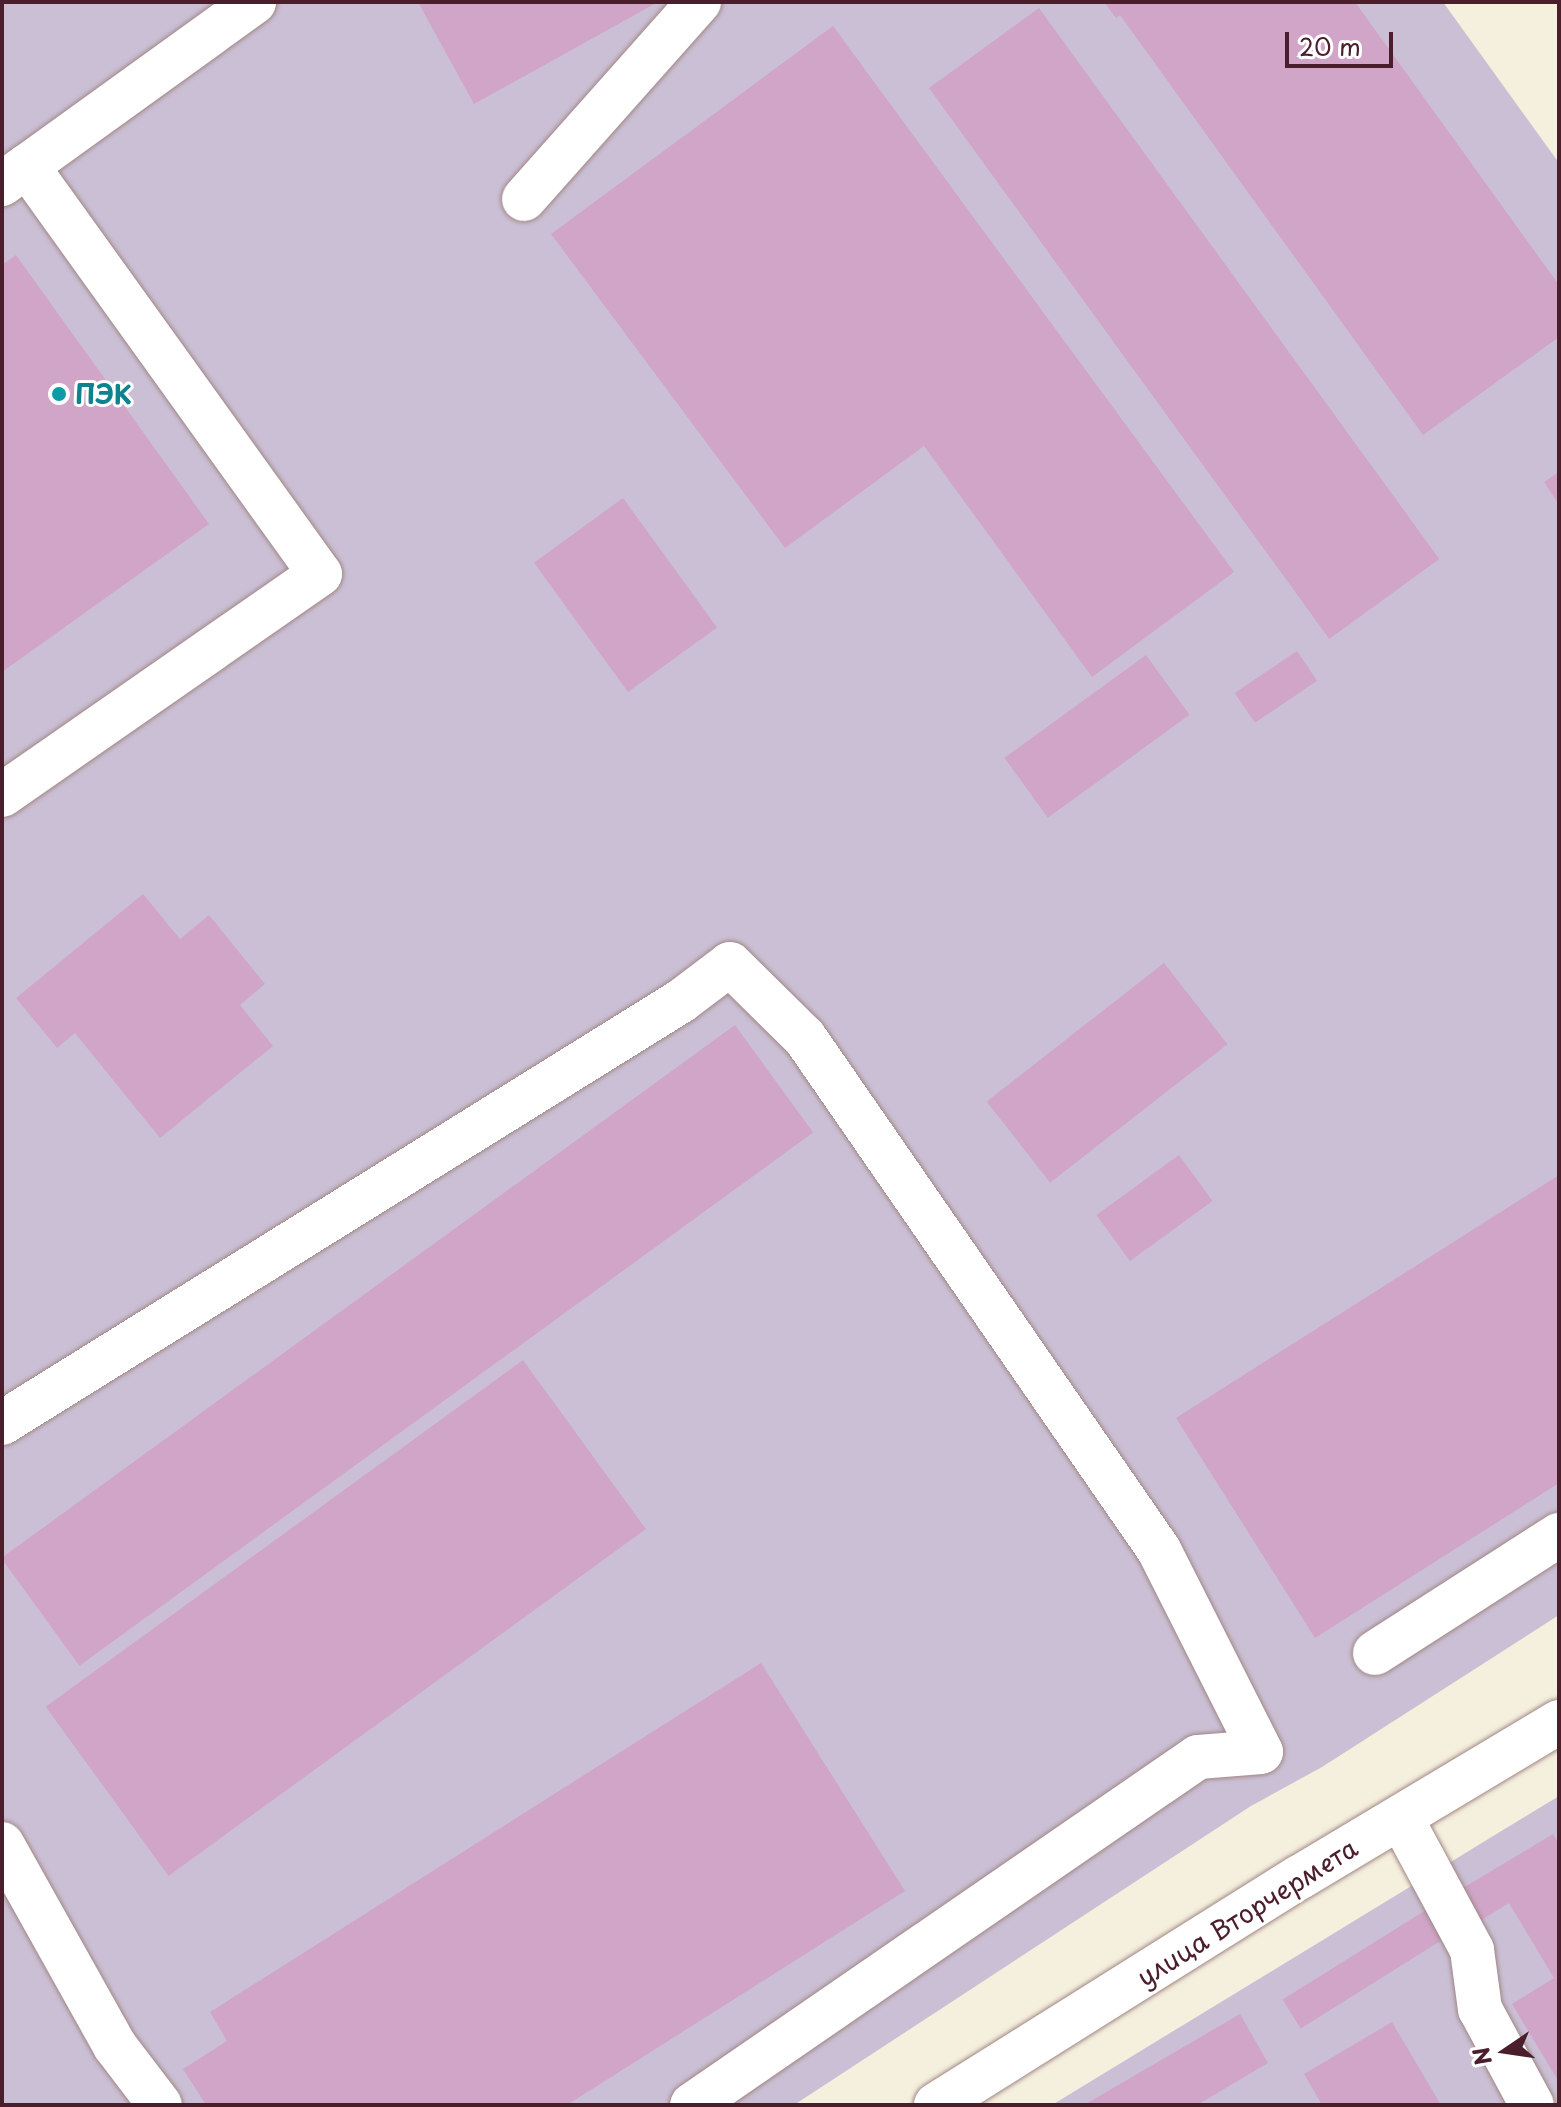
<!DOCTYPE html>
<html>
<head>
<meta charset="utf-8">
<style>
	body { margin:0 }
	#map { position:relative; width:1561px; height:2107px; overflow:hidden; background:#f5efde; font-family:"Playpen Sans",sans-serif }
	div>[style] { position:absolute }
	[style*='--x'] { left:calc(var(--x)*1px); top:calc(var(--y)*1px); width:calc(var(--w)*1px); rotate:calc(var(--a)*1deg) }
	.industrial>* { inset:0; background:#cbbfd5 }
	.building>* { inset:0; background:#d0a5c8; transform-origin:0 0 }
	.roads { filter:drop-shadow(0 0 2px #a08784) drop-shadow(0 0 2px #a08784) }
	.minor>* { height:44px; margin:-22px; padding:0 22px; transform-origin:22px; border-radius:22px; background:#fff }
	.dots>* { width:22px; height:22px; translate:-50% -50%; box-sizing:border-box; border:4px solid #fff; border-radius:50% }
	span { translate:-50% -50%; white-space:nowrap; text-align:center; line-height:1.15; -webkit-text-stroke:6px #fff; paint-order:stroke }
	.culture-label { font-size:26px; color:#0d838f; font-weight:700 }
	.left { translate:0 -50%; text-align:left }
	.street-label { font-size:26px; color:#4a1f2b }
	.frame { position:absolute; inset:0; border:4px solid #4a1f2b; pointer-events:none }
	.north { position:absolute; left:1465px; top:2011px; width:80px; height:80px; -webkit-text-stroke:6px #fff; paint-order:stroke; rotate:257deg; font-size:22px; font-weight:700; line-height:32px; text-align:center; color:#4a1f2b }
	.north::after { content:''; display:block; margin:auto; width:28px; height:36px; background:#4a1f2b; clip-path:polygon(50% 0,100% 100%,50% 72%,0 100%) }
	.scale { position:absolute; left:1285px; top:32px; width:108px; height:36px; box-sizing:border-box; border:4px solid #4a1f2b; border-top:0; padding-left:10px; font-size:24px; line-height:28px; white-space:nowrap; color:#4a1f2b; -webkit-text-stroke:6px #fff; paint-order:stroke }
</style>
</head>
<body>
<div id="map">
	<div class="industrial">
		<div style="clip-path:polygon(2px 2px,1443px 2px,1559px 163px,1559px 1615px,1322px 1767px,1251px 1806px,794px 2105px,2px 2105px)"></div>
		<div style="clip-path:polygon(1559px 1796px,1559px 2105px,1052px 2105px)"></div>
	</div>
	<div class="building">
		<div style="clip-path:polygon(418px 2px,658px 2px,474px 104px)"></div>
		<div style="clip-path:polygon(1104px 2px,1355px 2px,1559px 285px,1559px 337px,1423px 435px,1120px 15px,1116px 18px)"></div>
		<div style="left:1039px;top:8px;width:681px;height:136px;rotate:54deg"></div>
		<div style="clip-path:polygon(833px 26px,1234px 572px,1092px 677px,924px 446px,785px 548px,551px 234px)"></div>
		<div style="clip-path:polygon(16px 255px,209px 524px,2px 672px,2px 265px)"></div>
		<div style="clip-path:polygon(1559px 472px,1559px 505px,1544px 482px)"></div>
		<div style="left:623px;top:498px;width:160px;height:110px;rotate:54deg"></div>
		<div style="left:1297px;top:651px;width:36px;height:75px;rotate:56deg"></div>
		<div style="left:1146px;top:655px;width:74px;height:175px;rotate:54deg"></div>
		<div style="clip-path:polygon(143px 894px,180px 939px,209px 915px,265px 984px,240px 1005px,273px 1046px,160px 1138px,75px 1033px,57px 1048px,16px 998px)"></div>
		<div style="left:1164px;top:963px;width:103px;height:225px;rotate:52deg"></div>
		<div style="left:735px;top:1025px;width:133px;height:907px;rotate:54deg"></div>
		<div style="left:1179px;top:1155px;width:57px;height:102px;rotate:54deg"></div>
		<div style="clip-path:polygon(1559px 1175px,1559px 1483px,1315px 1638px,1176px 1418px)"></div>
		<div style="left:523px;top:1360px;width:209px;height:590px;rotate:54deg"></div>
		<div style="clip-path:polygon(761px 1663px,905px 1891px,567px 2105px,206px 2105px,183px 2069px,227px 2041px,210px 2012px)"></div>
		<div style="clip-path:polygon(1553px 1834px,1559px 1844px,1559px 2082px,1512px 2004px,1554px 1978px,1509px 1903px,1472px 1926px,1453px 1894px)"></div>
		<div style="left:1426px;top:1910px;width:34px;height:169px;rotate:58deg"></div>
		<div style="clip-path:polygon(1240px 2014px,1268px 2063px,1197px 2105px,1084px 2105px)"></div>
		<div style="clip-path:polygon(1392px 2022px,1441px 2105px,1322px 2105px,1304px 2074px)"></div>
	</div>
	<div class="roads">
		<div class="minor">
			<div style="--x:27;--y:166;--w:280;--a:-35.8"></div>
			<div style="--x:2;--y:184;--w:31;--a:-36"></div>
			<div style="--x:27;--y:166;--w:502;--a:54.32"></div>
			<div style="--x:320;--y:574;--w:387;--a:145.2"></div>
			<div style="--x:524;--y:199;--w:264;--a:-48.4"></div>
			<div style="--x:2;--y:1423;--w:799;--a:-31.86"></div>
			<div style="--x:681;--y:1001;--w:61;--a:-37.1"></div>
			<div style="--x:730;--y:964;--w:105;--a:44.6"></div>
			<div style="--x:805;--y:1038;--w:622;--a:55.34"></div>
			<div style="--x:1159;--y:1550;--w:226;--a:63.2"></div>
			<div style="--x:1261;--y:1752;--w:63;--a:175.5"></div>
			<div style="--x:1198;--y:1757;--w:614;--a:145.48"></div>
			<div style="--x:1375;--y:1653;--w:219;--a:-32.7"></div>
			<div style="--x:1401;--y:1818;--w:150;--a:61.7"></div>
			<div style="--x:1472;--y:1950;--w:60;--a:82.3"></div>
			<div style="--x:1480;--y:2009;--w:109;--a:61.6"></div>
			<div style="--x:2;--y:1844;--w:231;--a:60.8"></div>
			<div style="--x:115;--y:2046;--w:74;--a:52.7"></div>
			<div style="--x:936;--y:2105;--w:430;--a:-32.1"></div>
			<div style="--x:1300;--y:1877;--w:302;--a:-30.9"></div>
		</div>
	</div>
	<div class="dots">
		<div style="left:59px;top:394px;background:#0f9aa8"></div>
	</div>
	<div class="culture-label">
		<span class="left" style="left:75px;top:394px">ПЭК</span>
	</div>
	<div class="street-label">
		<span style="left:1247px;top:1912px;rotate:-32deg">улица Вторчермета</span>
	</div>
	<div class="frame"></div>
	<div class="north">N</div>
	<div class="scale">20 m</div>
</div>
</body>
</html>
